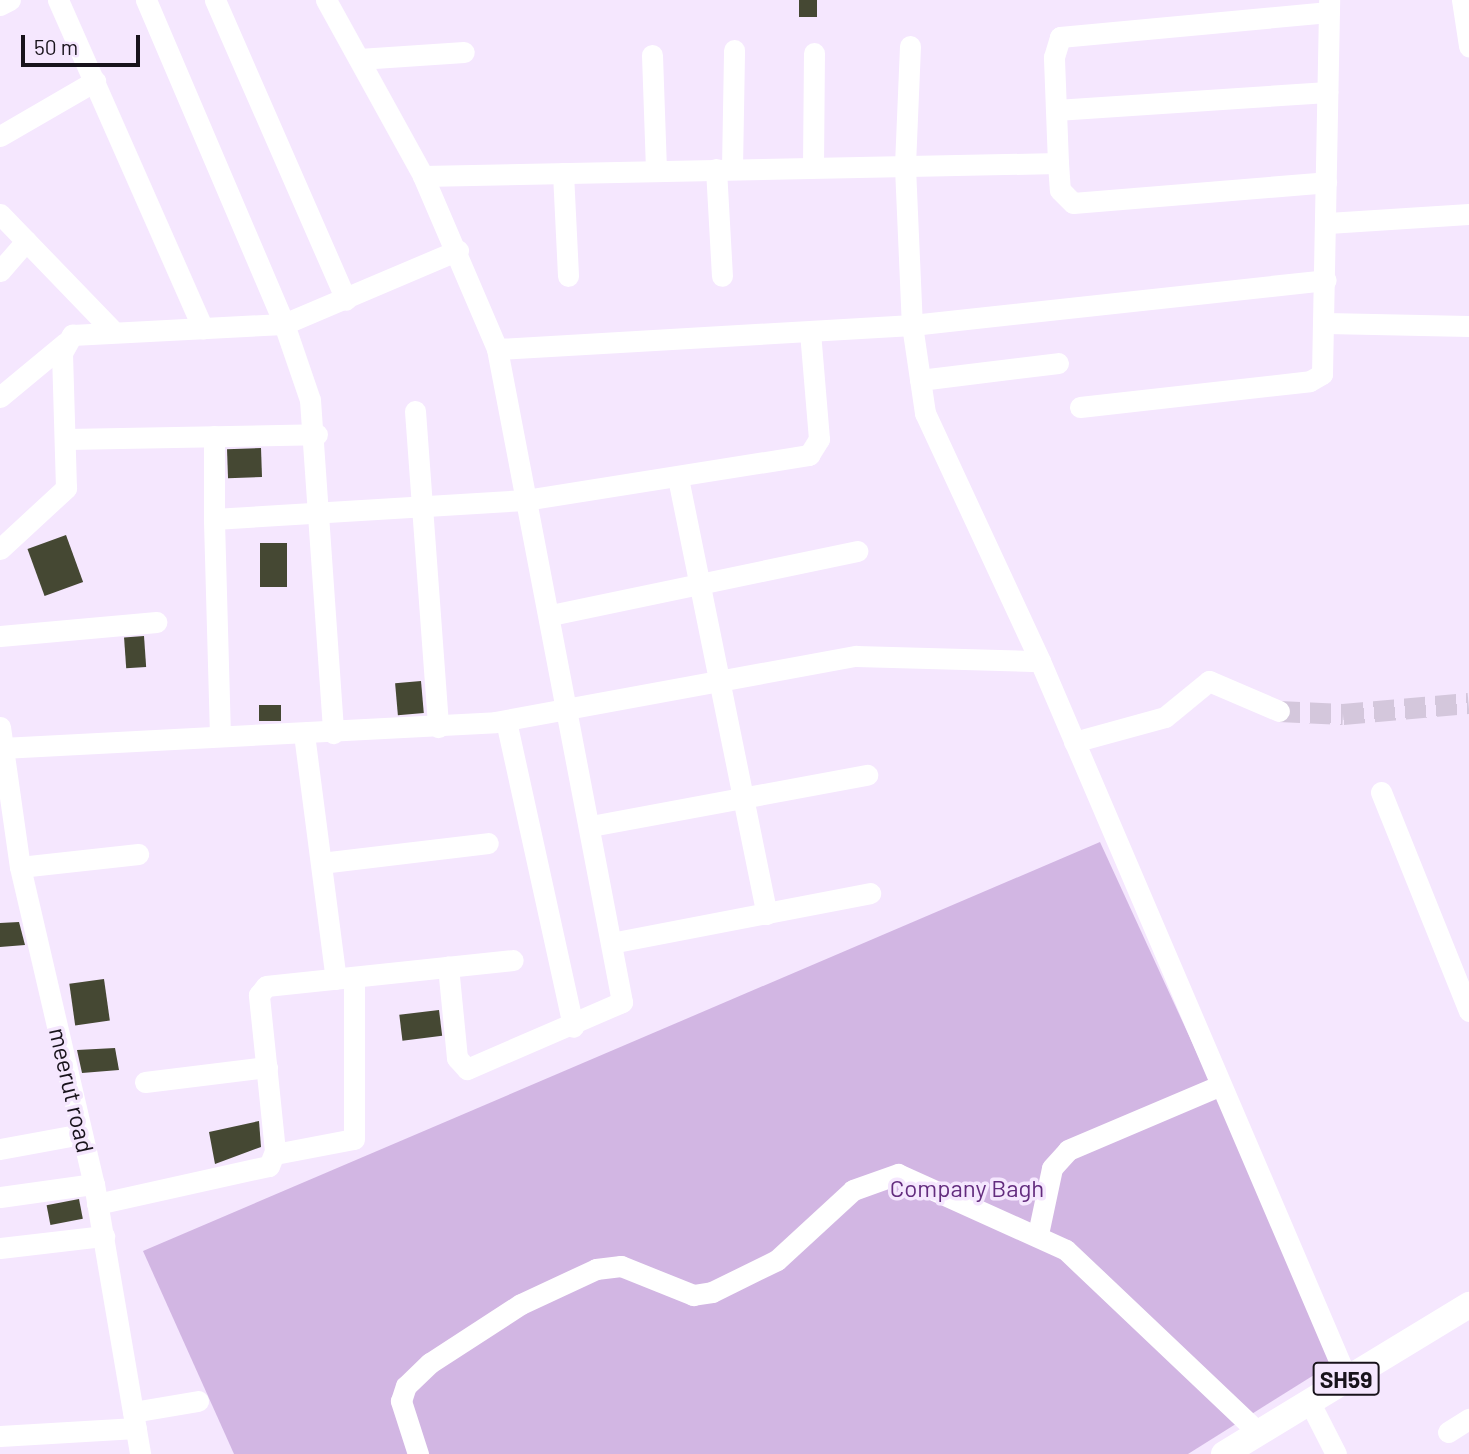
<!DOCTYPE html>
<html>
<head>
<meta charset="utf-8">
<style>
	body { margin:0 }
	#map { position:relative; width:1469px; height:1454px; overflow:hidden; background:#f5e7fe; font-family:Barlow,sans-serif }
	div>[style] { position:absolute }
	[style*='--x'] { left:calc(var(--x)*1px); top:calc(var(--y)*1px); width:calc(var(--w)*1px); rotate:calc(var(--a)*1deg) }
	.green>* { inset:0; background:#d2b6e3 }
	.building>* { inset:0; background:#454833; transform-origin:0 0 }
	.minor-tunnel>* { height:21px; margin-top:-10.5px; transform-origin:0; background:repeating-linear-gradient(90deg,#d4c7dc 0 21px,transparent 0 31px) }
	.minor>* { height:21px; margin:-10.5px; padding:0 10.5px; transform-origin:10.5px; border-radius:10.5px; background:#fff }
	.major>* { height:26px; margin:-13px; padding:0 13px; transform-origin:13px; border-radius:13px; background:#fff }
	span { translate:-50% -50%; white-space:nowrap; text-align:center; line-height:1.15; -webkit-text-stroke:7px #f5e7fe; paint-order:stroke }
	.shield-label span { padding:2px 5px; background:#f5e7fe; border:2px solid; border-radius:5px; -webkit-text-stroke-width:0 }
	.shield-label { font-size:23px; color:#18131b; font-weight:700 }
	.street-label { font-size:24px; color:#18131b }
	.park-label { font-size:24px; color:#632c7e }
	.scale { position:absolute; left:21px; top:35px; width:119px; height:32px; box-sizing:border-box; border:4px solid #18131b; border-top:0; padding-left:9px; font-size:21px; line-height:24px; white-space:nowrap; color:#18131b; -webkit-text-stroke:5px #f5e7fe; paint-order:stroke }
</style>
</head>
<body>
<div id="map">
	<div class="green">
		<div style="clip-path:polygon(1100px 842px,1338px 1360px,1188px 1454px,234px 1454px,143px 1251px)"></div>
	</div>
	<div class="building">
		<div style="left:799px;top:0;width:18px;height:17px"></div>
		<div style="left:261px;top:448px;width:29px;height:34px;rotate:88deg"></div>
		<div style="left:66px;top:535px;width:50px;height:41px;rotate:70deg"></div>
		<div style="left:260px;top:543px;width:27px;height:44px"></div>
		<div style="left:144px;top:636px;width:31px;height:20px;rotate:86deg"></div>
		<div style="left:421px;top:681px;width:32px;height:26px;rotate:85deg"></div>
		<div style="left:259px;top:705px;width:22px;height:16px"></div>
		<div style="clip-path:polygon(19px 922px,25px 945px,0 947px,0 923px)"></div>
		<div style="left:104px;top:979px;width:42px;height:35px;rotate:82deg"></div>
		<div style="left:439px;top:1010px;width:26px;height:40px;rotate:83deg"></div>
		<div style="clip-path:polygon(115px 1048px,119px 1070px,82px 1073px,77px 1050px)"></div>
		<div style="clip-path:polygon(259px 1121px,261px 1147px,215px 1164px,209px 1132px)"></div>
		<div style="left:79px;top:1199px;width:20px;height:33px;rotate:79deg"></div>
	</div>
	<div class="minor-tunnel">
		<div style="--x:1279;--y:711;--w:64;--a:2.7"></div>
		<div style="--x:1343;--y:714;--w:126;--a:-5"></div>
	</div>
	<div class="minor">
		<div style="--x:58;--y:0;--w:359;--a:66.2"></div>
		<div style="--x:146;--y:0;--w:352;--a:66.9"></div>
		<div style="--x:284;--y:324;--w:80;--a:71.1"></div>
		<div style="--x:310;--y:400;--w:334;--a:86"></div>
		<div style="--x:215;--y:0;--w:327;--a:66.4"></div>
		<div style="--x:326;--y:0;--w:201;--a:61.1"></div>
		<div style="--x:423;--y:176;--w:188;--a:66.8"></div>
		<div style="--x:497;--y:349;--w:665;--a:79.16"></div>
		<div style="--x:622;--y:1002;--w:169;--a:156.6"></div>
		<div style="--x:467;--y:1069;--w:15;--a:-132"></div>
		<div style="--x:457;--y:1058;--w:92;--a:-95.6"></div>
		<div style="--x:1462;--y:0;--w:47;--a:81.3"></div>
		<div style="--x:0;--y:5;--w:11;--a:-27"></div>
		<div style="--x:910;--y:46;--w:121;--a:92.4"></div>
		<div style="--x:905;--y:167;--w:158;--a:87.5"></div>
		<div style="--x:912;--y:325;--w:89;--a:81.6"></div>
		<div style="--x:925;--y:413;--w:273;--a:65.1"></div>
		<div style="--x:1040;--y:661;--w:781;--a:66.85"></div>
		<div style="--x:652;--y:55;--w:115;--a:88"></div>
		<div style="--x:359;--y:59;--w:105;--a:-3.8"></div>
		<div style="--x:1056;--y:110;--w:272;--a:-3.8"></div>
		<div style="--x:0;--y:136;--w:110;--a:-30.1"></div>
		<div style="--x:1058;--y:163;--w:27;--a:86"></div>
		<div style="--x:1060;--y:190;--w:18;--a:45"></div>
		<div style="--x:1073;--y:203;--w:254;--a:-4.7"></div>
		<div style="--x:813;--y:166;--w:113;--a:-89.5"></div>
		<div style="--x:732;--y:168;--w:118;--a:-89"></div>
		<div style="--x:716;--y:169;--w:107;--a:86.8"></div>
		<div style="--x:563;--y:173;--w:103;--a:87.2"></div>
		<div style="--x:423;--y:176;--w:635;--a:-1.17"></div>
		<div style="--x:1058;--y:163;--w:106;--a:-92.2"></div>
		<div style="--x:1054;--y:57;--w:21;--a:-73"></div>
		<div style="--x:1060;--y:37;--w:270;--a:-5.3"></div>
		<div style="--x:0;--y:214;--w:160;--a:46"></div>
		<div style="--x:1328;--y:223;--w:141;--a:-3.7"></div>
		<div style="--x:0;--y:271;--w:40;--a:-49"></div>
		<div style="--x:1326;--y:323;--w:143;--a:1.2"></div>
		<div style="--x:497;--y:349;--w:416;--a:-3.3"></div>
		<div style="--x:912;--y:325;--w:416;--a:-6.2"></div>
		<div style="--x:920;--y:380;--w:139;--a:-7"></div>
		<div style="--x:0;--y:397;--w:85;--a:-39.7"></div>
		<div style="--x:1080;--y:407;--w:231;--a:-6.4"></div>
		<div style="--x:1310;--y:381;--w:14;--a:-30"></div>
		<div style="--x:1322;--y:374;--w:374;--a:-88.9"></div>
		<div style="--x:415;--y:411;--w:317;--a:85.8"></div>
		<div style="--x:67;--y:439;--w:250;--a:-1.1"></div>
		<div style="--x:678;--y:478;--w:445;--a:78.5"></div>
		<div style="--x:214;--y:519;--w:83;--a:-90"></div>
		<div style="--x:0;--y:549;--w:90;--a:-42.7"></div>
		<div style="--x:66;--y:488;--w:135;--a:-91.7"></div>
		<div style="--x:62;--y:353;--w:21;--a:-61"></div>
		<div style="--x:72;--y:335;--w:212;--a:-3"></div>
		<div style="--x:284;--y:324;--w:189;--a:-23"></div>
		<div style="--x:551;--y:615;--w:313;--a:-11.8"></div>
		<div style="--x:0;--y:636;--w:157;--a:-5.1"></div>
		<div style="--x:506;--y:721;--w:313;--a:77.6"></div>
		<div style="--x:0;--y:727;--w:141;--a:81.9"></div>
		<div style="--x:20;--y:867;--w:326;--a:76.9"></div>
		<div style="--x:94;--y:1184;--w:274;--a:80.3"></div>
		<div style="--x:304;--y:734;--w:247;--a:82.6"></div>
		<div style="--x:220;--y:736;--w:217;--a:-91.6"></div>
		<div style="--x:214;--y:519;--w:312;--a:-3.5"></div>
		<div style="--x:525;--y:500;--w:288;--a:-9"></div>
		<div style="--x:809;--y:455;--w:19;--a:-58"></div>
		<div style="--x:819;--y:439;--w:107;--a:-94.8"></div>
		<div style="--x:1074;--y:742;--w:94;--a:-15.4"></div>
		<div style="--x:1165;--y:717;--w:57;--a:-39.3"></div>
		<div style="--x:1209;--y:681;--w:76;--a:23.2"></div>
		<div style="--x:2;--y:748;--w:494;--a:-3"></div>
		<div style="--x:495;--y:722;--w:367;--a:-10.4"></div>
		<div style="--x:856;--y:656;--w:184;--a:1.6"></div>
		<div style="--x:1381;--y:792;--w:236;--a:68.1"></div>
		<div style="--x:591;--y:826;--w:281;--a:-10.5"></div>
		<div style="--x:321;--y:863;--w:168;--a:-6.8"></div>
		<div style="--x:20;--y:867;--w:119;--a:-6.3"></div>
		<div style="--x:611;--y:943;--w:264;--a:-10.9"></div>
		<div style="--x:145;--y:1082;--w:123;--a:-7"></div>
		<div style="--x:0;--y:1149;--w:83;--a:-10.4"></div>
		<div style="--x:275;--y:1154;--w:80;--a:-10.8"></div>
		<div style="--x:354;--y:1139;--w:162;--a:-90"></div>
		<div style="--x:0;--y:1197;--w:95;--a:-7.9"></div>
		<div style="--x:97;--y:1204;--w:176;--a:-12.5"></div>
		<div style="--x:269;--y:1166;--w:16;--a:-68"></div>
		<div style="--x:275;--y:1151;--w:157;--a:-95.9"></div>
		<div style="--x:259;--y:995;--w:11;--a:-52"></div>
		<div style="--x:266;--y:986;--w:248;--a:-6"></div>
		<div style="--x:1038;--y:1234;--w:67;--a:-78"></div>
		<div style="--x:1052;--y:1168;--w:24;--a:-48"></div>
		<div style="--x:1068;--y:1150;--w:166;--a:-23"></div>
		<div style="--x:0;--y:1248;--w:105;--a:-6.6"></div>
		<div style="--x:1309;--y:1401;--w:59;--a:63"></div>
		<div style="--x:133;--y:1412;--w:66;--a:-9.6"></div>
		<div style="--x:1448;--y:1432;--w:25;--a:-32"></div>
		<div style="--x:0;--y:1436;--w:136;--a:-3.4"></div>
		<div style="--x:418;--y:1454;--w:56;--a:-107.8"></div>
		<div style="--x:401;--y:1401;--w:16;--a:-72"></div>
		<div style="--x:406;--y:1386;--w:33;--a:-44"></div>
		<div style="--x:430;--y:1363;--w:108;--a:-33"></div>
		<div style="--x:521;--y:1304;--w:83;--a:-25"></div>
		<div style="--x:596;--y:1269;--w:25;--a:-7"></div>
		<div style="--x:621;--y:1266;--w:78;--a:21.9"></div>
		<div style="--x:693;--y:1295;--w:19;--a:-9"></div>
		<div style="--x:712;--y:1292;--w:72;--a:-26.2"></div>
		<div style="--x:777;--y:1260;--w:103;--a:-42.6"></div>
		<div style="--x:853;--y:1190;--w:48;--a:-19.6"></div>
		<div style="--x:898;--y:1174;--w:184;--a:24.3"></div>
		<div style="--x:1066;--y:1250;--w:265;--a:43.5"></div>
	</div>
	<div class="major">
		<div style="--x:1224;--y:1454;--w:287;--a:-31.3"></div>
	</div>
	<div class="shield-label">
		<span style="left:1346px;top:1379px">SH59</span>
	</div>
	<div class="street-label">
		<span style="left:72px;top:1090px;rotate:77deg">meerut road</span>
	</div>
	<div class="park-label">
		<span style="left:967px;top:1188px">Company Bagh</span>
	</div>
	<div class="scale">50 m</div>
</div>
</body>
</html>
